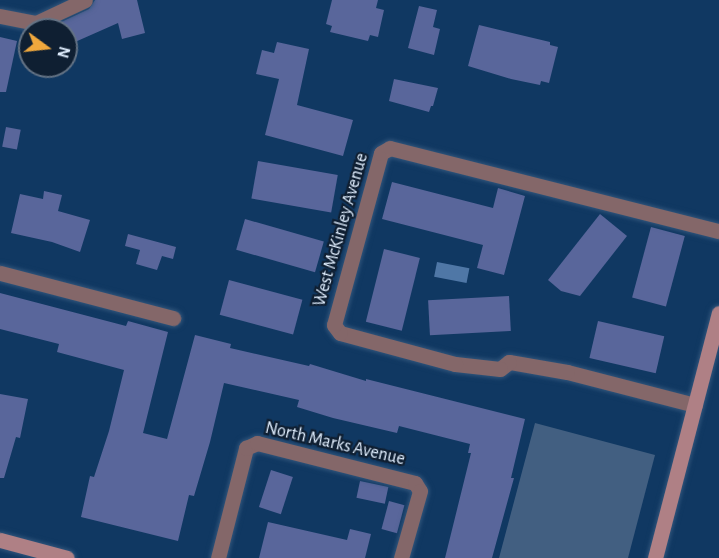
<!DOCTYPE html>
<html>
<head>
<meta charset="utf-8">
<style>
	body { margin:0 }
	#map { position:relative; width:719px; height:558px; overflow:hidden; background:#103862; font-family:"Alegreya Sans",sans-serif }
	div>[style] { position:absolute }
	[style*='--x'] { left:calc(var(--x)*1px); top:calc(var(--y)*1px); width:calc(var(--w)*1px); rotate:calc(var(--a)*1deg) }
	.green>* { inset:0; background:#425f81 }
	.water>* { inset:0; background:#4f77a6; transform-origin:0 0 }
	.building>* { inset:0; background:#59669b; transform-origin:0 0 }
	.roads { filter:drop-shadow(0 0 2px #31557b) drop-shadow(0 0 2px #31557b) }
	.minor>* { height:15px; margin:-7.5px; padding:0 7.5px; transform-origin:7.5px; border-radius:7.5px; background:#846769 }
	.secondary>* { height:15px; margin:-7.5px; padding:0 7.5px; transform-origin:7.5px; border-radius:7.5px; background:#af8085 }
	span { translate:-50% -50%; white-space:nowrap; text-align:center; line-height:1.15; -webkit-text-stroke:4.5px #0f1f32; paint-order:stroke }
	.street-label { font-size:18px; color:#e0eefe }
	.north { position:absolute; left:18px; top:18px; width:60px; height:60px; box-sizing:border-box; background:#0f1f32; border:2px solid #637284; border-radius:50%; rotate:105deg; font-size:16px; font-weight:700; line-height:24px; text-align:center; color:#e0eefe }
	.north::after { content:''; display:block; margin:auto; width:21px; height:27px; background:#efa73d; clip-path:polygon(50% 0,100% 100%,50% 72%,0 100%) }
</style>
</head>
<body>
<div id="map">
	<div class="green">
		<div style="clip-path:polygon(535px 423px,655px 455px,628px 558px,499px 558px)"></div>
	</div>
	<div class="water">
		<div style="left:437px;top:262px;width:33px;height:15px;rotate:11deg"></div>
	</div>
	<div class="building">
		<div style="clip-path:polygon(95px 0,137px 0,145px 33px,122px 39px,118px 23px,66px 46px,66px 30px,44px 30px,89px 9px)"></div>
		<div style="clip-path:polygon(332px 0,378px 0,376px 8px,384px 10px,378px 37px,370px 35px,368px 41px,330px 32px,332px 26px,326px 24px)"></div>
		<div style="clip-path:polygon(419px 6px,437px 10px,433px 27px,440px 29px,434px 55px,408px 48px)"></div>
		<div style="clip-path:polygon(479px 25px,550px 42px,550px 45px,558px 47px,549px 83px,541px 81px,540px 85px,511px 79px,468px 66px)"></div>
		<div style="clip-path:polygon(0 37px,17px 41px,6px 92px,0 92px)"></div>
		<div style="clip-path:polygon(277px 42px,309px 49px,297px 105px,353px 120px,343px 156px,265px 135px,279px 79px,256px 74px,262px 50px,274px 53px)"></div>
		<div style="clip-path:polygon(394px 79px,438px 88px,433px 106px,431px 106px,429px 112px,389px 101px)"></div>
		<div style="left:6px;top:127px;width:15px;height:20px;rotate:11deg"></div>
		<div style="left:258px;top:161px;width:81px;height:38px;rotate:10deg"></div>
		<div style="clip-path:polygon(392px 182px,493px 208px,498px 188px,525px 196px,504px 275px,477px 268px,483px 245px,382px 219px)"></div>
		<div style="clip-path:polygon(44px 191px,62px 195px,58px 211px,90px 220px,80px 252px,52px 242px,11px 233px,20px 194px,43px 199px)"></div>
		<div style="clip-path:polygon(600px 214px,627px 236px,580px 296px,561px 291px,548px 280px)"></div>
		<div style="left:245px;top:219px;width:82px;height:32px;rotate:16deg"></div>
		<div style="left:651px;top:227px;width:35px;height:73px;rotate:15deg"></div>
		<div style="clip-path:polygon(128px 234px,176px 247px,173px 259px,162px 256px,157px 270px,136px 264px,140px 250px,125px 246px)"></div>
		<div style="left:384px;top:249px;width:37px;height:75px;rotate:14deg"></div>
		<div style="left:229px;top:280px;width:76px;height:36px;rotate:15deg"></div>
		<div style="clip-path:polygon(0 293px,126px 326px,128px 321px,168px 332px,143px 433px,167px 439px,195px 335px,231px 344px,230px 348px,309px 366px,310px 364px,366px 381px,366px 379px,525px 419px,511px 478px,514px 478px,492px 558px,445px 558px,471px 453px,468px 453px,470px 444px,399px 426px,397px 433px,333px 418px,297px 407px,299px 400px,224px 383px,210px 442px,194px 496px,189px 495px,178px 541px,81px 517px,90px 476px,94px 477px,109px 431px,124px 370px,57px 352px,59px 344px,0 329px)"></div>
		<div style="left:509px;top:296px;width:35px;height:81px;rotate:87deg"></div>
		<div style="left:598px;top:321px;width:68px;height:38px;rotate:13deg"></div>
		<div style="clip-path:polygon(0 394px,28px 399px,20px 438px,16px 437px,4px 478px,0 478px)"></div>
		<div style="left:271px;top:470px;width:23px;height:39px;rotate:18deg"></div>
		<div style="left:360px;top:481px;width:29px;height:17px;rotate:12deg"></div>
		<div style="left:389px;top:501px;width:16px;height:29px;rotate:15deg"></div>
		<div style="clip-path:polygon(268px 522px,347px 540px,350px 529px,371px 534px,365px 558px,259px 558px)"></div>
	</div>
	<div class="roads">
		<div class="minor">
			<div style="--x:0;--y:16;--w:37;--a:11"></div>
			<div style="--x:36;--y:23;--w:54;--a:-25.1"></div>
			<div style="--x:0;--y:273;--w:179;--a:14.6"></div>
			<div style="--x:695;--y:405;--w:132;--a:-165.5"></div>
			<div style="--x:567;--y:372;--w:59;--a:-170.2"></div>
			<div style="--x:509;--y:362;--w:11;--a:142"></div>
			<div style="--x:500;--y:369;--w:45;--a:-173.7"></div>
			<div style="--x:455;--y:364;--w:119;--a:-164.9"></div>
			<div style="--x:340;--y:333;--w:10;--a:-127"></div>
			<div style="--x:334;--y:325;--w:178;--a:-74.7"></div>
			<div style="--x:381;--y:153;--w:10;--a:-29"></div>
			<div style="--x:390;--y:148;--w:339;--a:14.2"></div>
			<div style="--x:218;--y:558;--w:114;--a:-75.7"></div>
			<div style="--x:246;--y:448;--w:12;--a:-24"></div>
			<div style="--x:257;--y:443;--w:163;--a:14.2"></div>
			<div style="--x:415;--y:483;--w:9;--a:58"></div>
			<div style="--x:420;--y:491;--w:70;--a:105.8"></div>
		</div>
		<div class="secondary">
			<div style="--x:0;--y:540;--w:69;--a:15"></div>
			<div style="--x:655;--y:558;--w:253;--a:-75.4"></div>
		</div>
	</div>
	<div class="street-label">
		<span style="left:341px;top:230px;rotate:-74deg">West McKinley Avenue</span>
		<span style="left:335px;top:444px;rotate:13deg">North Marks Avenue</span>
	</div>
	<div class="north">N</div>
</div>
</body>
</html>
